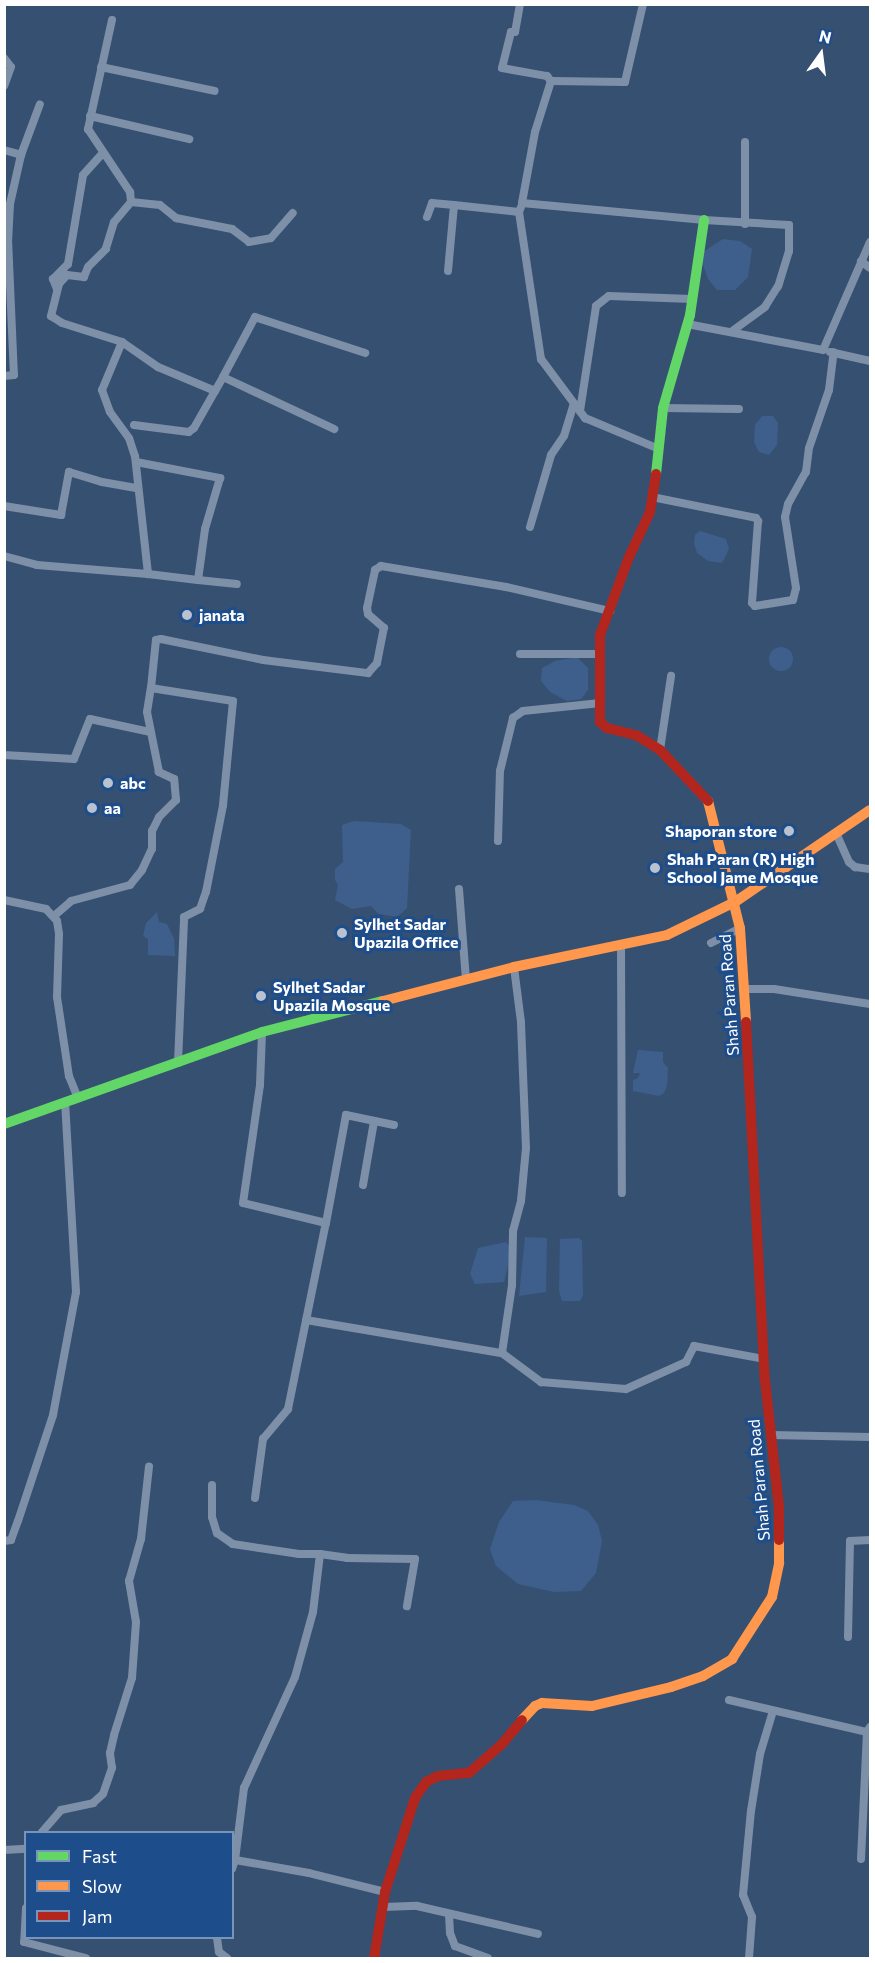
<!DOCTYPE html>
<html>
<head>
<meta charset="utf-8">
<style>
	body { margin:0 }
	#map { position:relative; width:875px; height:1963px; overflow:hidden; background:#365072; font-family:Commissioner,sans-serif }
	div>[style] { position:absolute }
	[style*='--x'] { left:calc(var(--x)*1px); top:calc(var(--y)*1px); width:calc(var(--w)*1px); rotate:calc(var(--a)*1deg) }
	.water>* { inset:0; background:#3e5f8b }
	.round { border-radius:50% }
	.street>* { height:8px; margin:-4px; padding:0 4px; transform-origin:4px; border-radius:4px; background:#7d90a7 }
	.fast>* { height:10px; margin:-5px; padding:0 5px; transform-origin:5px; border-radius:5px; background:#63d668 }
	.slow>* { height:10px; margin:-5px; padding:0 5px; transform-origin:5px; border-radius:5px; background:#ff974d }
	.jam>* { height:10px; margin:-5px; padding:0 5px; transform-origin:5px; border-radius:5px; background:#b3261e }
	.dots>* { width:16px; height:16px; translate:-50% -50%; box-sizing:border-box; border:3px solid #1e4d8b; border-radius:50% }
	span { translate:-50% -50%; white-space:nowrap; text-align:center; line-height:1.15; -webkit-text-stroke:6px #1e4d8b; paint-order:stroke }
	.poi-label { font-size:16px; color:#fff; font-weight:700 }
	.left { translate:0 -50%; text-align:left }
	.right { translate:-100% -50%; text-align:right }
	.street-label { font-size:16px; color:#fff }
	.frame { position:absolute; inset:0; border:6px solid #fff; pointer-events:none }
	.legend { position:absolute; left:24px; top:1831px; width:210px; height:108px; box-sizing:border-box; background:#1e4d8b; border:2px solid #7894b9; margin:0; padding:8px 10px; list-style:none; font-size:18px; color:#fff }
	.legend li { display:flex; align-items:center; gap:12px; height:30px }
	.legend b { width:30px; border:2px solid #7894b9 }
	.north { position:absolute; left:791px; top:24px; width:60px; height:60px; -webkit-text-stroke:4px #1e4d8b; paint-order:stroke; rotate:14deg; font-size:16px; font-weight:700; line-height:24px; text-align:center; color:#fff }
	.north::after { content:''; display:block; margin:auto; width:21px; height:27px; background:#fff; clip-path:polygon(50% 0,100% 100%,50% 72%,0 100%) }
</style>
</head>
<body>
<div id="map">
	<div class="water">
		<div style="clip-path:polygon(723px 239px,740px 241px,752px 249px,748px 277px,735px 290px,717px 290px,708px 279px,702px 262px,703px 252px)"></div>
		<div style="clip-path:polygon(762px 416px,773px 416px,778px 423px,777px 445px,769px 455px,759px 452px,754px 442px,755px 425px)"></div>
		<div style="clip-path:polygon(700px 531px,726px 539px,729px 549px,722px 563px,708px 561px,697px 553px,694px 543px,695px 535px)"></div>
		<div class="round" style="left:769px;top:647px;width:24px;height:24px"></div>
		<div style="clip-path:polygon(577px 657px,588px 668px,588px 690px,581px 699px,567px 701px,550px 692px,541px 681px,542px 668px,555px 661px)"></div>
		<div style="clip-path:polygon(354px 821px,401px 824px,411px 830px,407px 908px,397px 917px,379px 914px,371px 906px,352px 909px,335px 900px,338px 885px,335px 880px,335px 869px,343px 862px,342px 825px)"></div>
		<div style="clip-path:polygon(157px 912px,159px 922px,167px 924px,174px 939px,175px 956px,148px 955px,148px 939px,143px 936px,146px 923px)"></div>
		<div style="clip-path:polygon(638px 1050px,663px 1052px,663px 1062px,668px 1068px,667px 1086px,664px 1093px,659px 1096px,633px 1091px,633px 1080px,638px 1078px,640px 1073px,633px 1073px)"></div>
		<div style="clip-path:polygon(525px 1237px,547px 1238px,546px 1292px,519px 1296px)"></div>
		<div style="clip-path:polygon(579px 1238px,582px 1241px,583px 1295px,580px 1301px,562px 1301px,559px 1291px,560px 1239px)"></div>
		<div style="clip-path:polygon(506px 1242px,512px 1249px,504px 1282px,475px 1284px,470px 1274px,478px 1248px)"></div>
		<div style="clip-path:polygon(536px 1500px,574px 1505px,588px 1511px,598px 1525px,602px 1541px,596px 1573px,581px 1591px,554px 1592px,518px 1584px,496px 1566px,490px 1549px,499px 1522px,513px 1501px)"></div>
	</div>
	<div class="street">
		<div style="--x:520;--y:4;--w:28;--a:100"></div>
		<div style="--x:515;--y:32;--w:4;--a:180"></div>
		<div style="--x:511;--y:32;--w:37;--a:104"></div>
		<div style="--x:502;--y:68;--w:46;--a:10.1"></div>
		<div style="--x:547;--y:76;--w:6;--a:51"></div>
		<div style="--x:551;--y:81;--w:53;--a:107.4"></div>
		<div style="--x:535;--y:132;--w:72;--a:100.4"></div>
		<div style="--x:522;--y:203;--w:183;--a:5.3"></div>
		<div style="--x:704;--y:220;--w:85;--a:3.4"></div>
		<div style="--x:789;--y:225;--w:26;--a:90"></div>
		<div style="--x:789;--y:251;--w:37;--a:107"></div>
		<div style="--x:778;--y:286;--w:25;--a:122"></div>
		<div style="--x:765;--y:307;--w:42;--a:143.7"></div>
		<div style="--x:112;--y:20;--w:112;--a:102.4"></div>
		<div style="--x:88;--y:129;--w:76;--a:56.3"></div>
		<div style="--x:130;--y:192;--w:10;--a:84"></div>
		<div style="--x:131;--y:202;--w:26;--a:130"></div>
		<div style="--x:114;--y:222;--w:28;--a:107"></div>
		<div style="--x:106;--y:249;--w:25;--a:135"></div>
		<div style="--x:88;--y:267;--w:11;--a:112"></div>
		<div style="--x:84;--y:277;--w:17;--a:-173"></div>
		<div style="--x:67;--y:275;--w:12;--a:132"></div>
		<div style="--x:59;--y:284;--w:33;--a:104"></div>
		<div style="--x:51;--y:316;--w:13;--a:32"></div>
		<div style="--x:62;--y:323;--w:63;--a:17.6"></div>
		<div style="--x:122;--y:342;--w:52;--a:112.6"></div>
		<div style="--x:102;--y:390;--w:23;--a:70"></div>
		<div style="--x:110;--y:412;--w:32;--a:54"></div>
		<div style="--x:129;--y:438;--w:19;--a:72"></div>
		<div style="--x:135;--y:456;--w:119;--a:83.7"></div>
		<div style="--x:148;--y:574;--w:50;--a:6.8"></div>
		<div style="--x:4;--y:58;--w:11;--a:52"></div>
		<div style="--x:11;--y:67;--w:20;--a:110"></div>
		<div style="--x:101;--y:67;--w:116;--a:11.9"></div>
		<div style="--x:551;--y:81;--w:74;--a:0.8"></div>
		<div style="--x:625;--y:82;--w:80;--a:-77"></div>
		<div style="--x:90;--y:116;--w:102;--a:13.1"></div>
		<div style="--x:745;--y:142;--w:82;--a:90"></div>
		<div style="--x:4;--y:150;--w:18;--a:16"></div>
		<div style="--x:21;--y:155;--w:50;--a:102.7"></div>
		<div style="--x:10;--y:204;--w:35;--a:93"></div>
		<div style="--x:8;--y:239;--w:136;--a:87.5"></div>
		<div style="--x:14;--y:375;--w:10;--a:174"></div>
		<div style="--x:21;--y:155;--w:54;--a:-69.6"></div>
		<div style="--x:131;--y:202;--w:29;--a:6"></div>
		<div style="--x:160;--y:205;--w:21;--a:39"></div>
		<div style="--x:176;--y:218;--w:57;--a:11.1"></div>
		<div style="--x:232;--y:229;--w:21;--a:37"></div>
		<div style="--x:249;--y:242;--w:22;--a:-10"></div>
		<div style="--x:271;--y:238;--w:33;--a:-49"></div>
		<div style="--x:519;--y:212;--w:149;--a:81.5"></div>
		<div style="--x:541;--y:359;--w:74;--a:53.3"></div>
		<div style="--x:585;--y:418;--w:80;--a:22.7"></div>
		<div style="--x:427;--y:217;--w:15;--a:-70"></div>
		<div style="--x:432;--y:203;--w:22;--a:5"></div>
		<div style="--x:861;--y:261;--w:11;--a:38"></div>
		<div style="--x:448;--y:271;--w:66;--a:-84.8"></div>
		<div style="--x:454;--y:205;--w:65;--a:6.1"></div>
		<div style="--x:519;--y:212;--w:5;--a:-68"></div>
		<div style="--x:57;--y:289;--w:11;--a:-112"></div>
		<div style="--x:53;--y:279;--w:21;--a:-45"></div>
		<div style="--x:68;--y:264;--w:90;--a:-80.4"></div>
		<div style="--x:83;--y:175;--w:30;--a:-48"></div>
		<div style="--x:687;--y:324;--w:138;--a:10.8"></div>
		<div style="--x:823;--y:350;--w:118;--a:-66.5"></div>
		<div style="--x:122;--y:342;--w:44;--a:34.8"></div>
		<div style="--x:158;--y:367;--w:62;--a:22.8"></div>
		<div style="--x:215;--y:391;--w:16;--a:-60"></div>
		<div style="--x:223;--y:377;--w:123;--a:25.1"></div>
		<div style="--x:830;--y:352;--w:41;--a:12.7"></div>
		<div style="--x:223;--y:377;--w:68;--a:-61.9"></div>
		<div style="--x:255;--y:317;--w:116;--a:18.1"></div>
		<div style="--x:663;--y:408;--w:76;--a:0.8"></div>
		<div style="--x:580;--y:411;--w:106;--a:-81.3"></div>
		<div style="--x:596;--y:306;--w:16;--a:-38"></div>
		<div style="--x:609;--y:296;--w:83;--a:2.1"></div>
		<div style="--x:134;--y:425;--w:55;--a:7.3"></div>
		<div style="--x:189;--y:432;--w:6;--a:-39"></div>
		<div style="--x:194;--y:428;--w:43;--a:-60.4"></div>
		<div style="--x:136;--y:462;--w:86;--a:10.8"></div>
		<div style="--x:220;--y:478;--w:53;--a:106.4"></div>
		<div style="--x:205;--y:529;--w:51;--a:97.8"></div>
		<div style="--x:198;--y:580;--w:39;--a:6"></div>
		<div style="--x:652;--y:497;--w:106;--a:11.4"></div>
		<div style="--x:756;--y:518;--w:4;--a:56"></div>
		<div style="--x:758;--y:521;--w:82;--a:94.2"></div>
		<div style="--x:752;--y:603;--w:4;--a:45"></div>
		<div style="--x:755;--y:606;--w:38;--a:-9"></div>
		<div style="--x:793;--y:600;--w:12;--a:-76"></div>
		<div style="--x:796;--y:588;--w:72;--a:-98.8"></div>
		<div style="--x:785;--y:517;--w:13;--a:-77"></div>
		<div style="--x:788;--y:504;--w:37;--a:-61"></div>
		<div style="--x:806;--y:472;--w:24;--a:-83"></div>
		<div style="--x:809;--y:448;--w:61;--a:-71"></div>
		<div style="--x:829;--y:390;--w:38;--a:-83"></div>
		<div style="--x:4;--y:506;--w:58;--a:9"></div>
		<div style="--x:61;--y:515;--w:44;--a:-79.5"></div>
		<div style="--x:69;--y:472;--w:34;--a:17"></div>
		<div style="--x:102;--y:482;--w:36;--a:10"></div>
		<div style="--x:530;--y:527;--w:75;--a:-73.7"></div>
		<div style="--x:551;--y:455;--w:23;--a:-56"></div>
		<div style="--x:564;--y:436;--w:34;--a:-73"></div>
		<div style="--x:4;--y:556;--w:34;--a:15"></div>
		<div style="--x:37;--y:565;--w:111;--a:4.6"></div>
		<div style="--x:520;--y:654;--w:78;--a:0"></div>
		<div style="--x:660;--y:750;--w:75;--a:-81.5"></div>
		<div style="--x:4;--y:755;--w:70;--a:3.3"></div>
		<div style="--x:74;--y:759;--w:43;--a:-68.2"></div>
		<div style="--x:90;--y:719;--w:61;--a:12.2"></div>
		<div style="--x:836;--y:833;--w:32;--a:66"></div>
		<div style="--x:849;--y:862;--w:8;--a:40"></div>
		<div style="--x:855;--y:867;--w:15;--a:8"></div>
		<div style="--x:498;--y:841;--w:70;--a:-88.4"></div>
		<div style="--x:500;--y:771;--w:55;--a:-76.2"></div>
		<div style="--x:513;--y:718;--w:12;--a:-35"></div>
		<div style="--x:523;--y:711;--w:78;--a:-5.9"></div>
		<div style="--x:459;--y:889;--w:91;--a:85.6"></div>
		<div style="--x:4;--y:900;--w:43;--a:12.1"></div>
		<div style="--x:46;--y:909;--w:16;--a:47"></div>
		<div style="--x:57;--y:921;--w:13;--a:81"></div>
		<div style="--x:59;--y:934;--w:63;--a:91.8"></div>
		<div style="--x:57;--y:997;--w:80;--a:81.4"></div>
		<div style="--x:69;--y:1076;--w:24;--a:68"></div>
		<div style="--x:54;--y:916;--w:23;--a:-41"></div>
		<div style="--x:71;--y:901;--w:61;--a:-15.2"></div>
		<div style="--x:130;--y:885;--w:19;--a:-51"></div>
		<div style="--x:142;--y:870;--w:23;--a:-65"></div>
		<div style="--x:152;--y:849;--w:18;--a:-90"></div>
		<div style="--x:152;--y:831;--w:16;--a:-63"></div>
		<div style="--x:159;--y:817;--w:24;--a:-45"></div>
		<div style="--x:176;--y:800;--w:21;--a:-95"></div>
		<div style="--x:174;--y:779;--w:17;--a:-155"></div>
		<div style="--x:159;--y:772;--w:61;--a:-101.3"></div>
		<div style="--x:147;--y:712;--w:24;--a:-81"></div>
		<div style="--x:711;--y:943;--w:33;--a:-27"></div>
		<div style="--x:621;--y:945;--w:248;--a:89.8"></div>
		<div style="--x:744;--y:989;--w:30;--a:0"></div>
		<div style="--x:774;--y:989;--w:97;--a:8.9"></div>
		<div style="--x:178;--y:1063;--w:146;--a:-87.6"></div>
		<div style="--x:184;--y:917;--w:18;--a:-27"></div>
		<div style="--x:200;--y:909;--w:18;--a:-71"></div>
		<div style="--x:206;--y:892;--w:89;--a:-78.9"></div>
		<div style="--x:223;--y:805;--w:104;--a:-84.5"></div>
		<div style="--x:233;--y:701;--w:83;--a:-171"></div>
		<div style="--x:151;--y:688;--w:48;--a:-84.1"></div>
		<div style="--x:156;--y:640;--w:5;--a:-11"></div>
		<div style="--x:161;--y:639;--w:104;--a:11.6"></div>
		<div style="--x:263;--y:660;--w:106;--a:7.1"></div>
		<div style="--x:368;--y:673;--w:13;--a:-48"></div>
		<div style="--x:377;--y:663;--w:36;--a:-79"></div>
		<div style="--x:384;--y:628;--w:21;--a:-139"></div>
		<div style="--x:368;--y:614;--w:6;--a:-99"></div>
		<div style="--x:367;--y:608;--w:39;--a:-78"></div>
		<div style="--x:375;--y:570;--w:7;--a:-34"></div>
		<div style="--x:381;--y:566;--w:127;--a:9.5"></div>
		<div style="--x:506;--y:587;--w:107;--a:13"></div>
		<div style="--x:363;--y:1185;--w:65;--a:-80.2"></div>
		<div style="--x:326;--y:1223;--w:110;--a:-79.5"></div>
		<div style="--x:346;--y:1115;--w:49;--a:11.8"></div>
		<div style="--x:306;--y:1320;--w:199;--a:9.6"></div>
		<div style="--x:502;--y:1353;--w:69;--a:-81.6"></div>
		<div style="--x:512;--y:1285;--w:54;--a:-88.9"></div>
		<div style="--x:513;--y:1231;--w:31;--a:-75"></div>
		<div style="--x:521;--y:1201;--w:53;--a:-84.6"></div>
		<div style="--x:526;--y:1148;--w:126;--a:-92.3"></div>
		<div style="--x:521;--y:1022;--w:55;--a:-97.3"></div>
		<div style="--x:502;--y:1353;--w:49;--a:36.6"></div>
		<div style="--x:541;--y:1382;--w:85;--a:4.7"></div>
		<div style="--x:626;--y:1389;--w:66;--a:-24.2"></div>
		<div style="--x:686;--y:1362;--w:18;--a:-63"></div>
		<div style="--x:694;--y:1346;--w:71;--a:10.5"></div>
		<div style="--x:771;--y:1435;--w:99;--a:1.2"></div>
		<div style="--x:212;--y:1485;--w:32;--a:90"></div>
		<div style="--x:212;--y:1517;--w:17;--a:73"></div>
		<div style="--x:217;--y:1533;--w:19;--a:35"></div>
		<div style="--x:233;--y:1544;--w:67;--a:8.6"></div>
		<div style="--x:299;--y:1554;--w:21;--a:0"></div>
		<div style="--x:255;--y:1498;--w:60;--a:-82.3"></div>
		<div style="--x:263;--y:1439;--w:39;--a:-50"></div>
		<div style="--x:288;--y:1409;--w:190;--a:-78.5"></div>
		<div style="--x:326;--y:1223;--w:85;--a:-166.5"></div>
		<div style="--x:243;--y:1203;--w:119;--a:-81.8"></div>
		<div style="--x:260;--y:1085;--w:53;--a:-87.8"></div>
		<div style="--x:4;--y:1541;--w:7;--a:-8"></div>
		<div style="--x:11;--y:1540;--w:20;--a:-70"></div>
		<div style="--x:18;--y:1521;--w:112;--a:-71.7"></div>
		<div style="--x:53;--y:1415;--w:125;--a:-79.4"></div>
		<div style="--x:76;--y:1292;--w:190;--a:-93.3"></div>
		<div style="--x:848;--y:1637;--w:96;--a:-88.8"></div>
		<div style="--x:850;--y:1541;--w:20;--a:-3"></div>
		<div style="--x:729;--y:1700;--w:142;--a:13.1"></div>
		<div style="--x:42;--y:1832;--w:29;--a:-49"></div>
		<div style="--x:61;--y:1810;--w:33;--a:-12"></div>
		<div style="--x:93;--y:1803;--w:13;--a:-42"></div>
		<div style="--x:103;--y:1794;--w:28;--a:-71"></div>
		<div style="--x:112;--y:1768;--w:15;--a:-98"></div>
		<div style="--x:110;--y:1753;--w:18;--a:-77"></div>
		<div style="--x:114;--y:1735;--w:60;--a:-72.5"></div>
		<div style="--x:132;--y:1678;--w:56;--a:-85.9"></div>
		<div style="--x:136;--y:1622;--w:42;--a:-99.7"></div>
		<div style="--x:129;--y:1581;--w:44;--a:-74.1"></div>
		<div style="--x:141;--y:1539;--w:73;--a:-83.7"></div>
		<div style="--x:4;--y:1850;--w:22;--a:-3"></div>
		<div style="--x:861;--y:1859;--w:127;--a:-87.3"></div>
		<div style="--x:867;--y:1732;--w:6;--a:-59"></div>
		<div style="--x:232;--y:1869;--w:9;--a:-72"></div>
		<div style="--x:385;--y:1892;--w:78;--a:-166"></div>
		<div style="--x:309;--y:1873;--w:75;--a:-170"></div>
		<div style="--x:235;--y:1860;--w:73;--a:-82.9"></div>
		<div style="--x:244;--y:1788;--w:122;--a:-65.3"></div>
		<div style="--x:295;--y:1677;--w:67;--a:-74.5"></div>
		<div style="--x:313;--y:1612;--w:58;--a:-83.1"></div>
		<div style="--x:320;--y:1554;--w:27;--a:8"></div>
		<div style="--x:347;--y:1558;--w:68;--a:0.8"></div>
		<div style="--x:415;--y:1559;--w:48;--a:99.7"></div>
		<div style="--x:383;--y:1907;--w:34;--a:-2"></div>
		<div style="--x:417;--y:1906;--w:124;--a:13"></div>
		<div style="--x:26;--y:1908;--w:34;--a:93"></div>
		<div style="--x:24;--y:1942;--w:64;--a:14.5"></div>
		<div style="--x:449;--y:1914;--w:19;--a:87"></div>
		<div style="--x:450;--y:1933;--w:14;--a:69"></div>
		<div style="--x:455;--y:1946;--w:35;--a:20"></div>
		<div style="--x:217;--y:1938;--w:14;--a:82"></div>
		<div style="--x:219;--y:1952;--w:10;--a:37"></div>
		<div style="--x:749;--y:1958;--w:41;--a:-85.8"></div>
		<div style="--x:752;--y:1917;--w:24;--a:-112"></div>
		<div style="--x:743;--y:1895;--w:84;--a:-84.6"></div>
		<div style="--x:751;--y:1811;--w:58;--a:-81"></div>
		<div style="--x:760;--y:1754;--w:45;--a:-73.2"></div>
	</div>
	<div class="fast">
		<div style="--x:656;--y:474;--w:66;--a:-83.9"></div>
		<div style="--x:663;--y:408;--w:97;--a:-73.8"></div>
		<div style="--x:690;--y:315;--w:96;--a:-81.6"></div>
		<div style="--x:4;--y:1124;--w:274;--a:-19.6"></div>
		<div style="--x:262;--y:1032;--w:125;--a:-14.4"></div>
	</div>
	<div class="slow">
		<div style="--x:708;--y:801;--w:131;--a:75.9"></div>
		<div style="--x:740;--y:928;--w:94;--a:86.3"></div>
		<div style="--x:383;--y:1001;--w:135;--a:-14.5"></div>
		<div style="--x:514;--y:967;--w:156;--a:-11.8"></div>
		<div style="--x:667;--y:935;--w:76;--a:-25.9"></div>
		<div style="--x:735;--y:902;--w:163;--a:-34.3"></div>
		<div style="--x:522;--y:1720;--w:19;--a:-47"></div>
		<div style="--x:535;--y:1706;--w:8;--a:-23"></div>
		<div style="--x:542;--y:1703;--w:50;--a:3.4"></div>
		<div style="--x:592;--y:1706;--w:81;--a:-13.5"></div>
		<div style="--x:671;--y:1687;--w:34;--a:-19"></div>
		<div style="--x:703;--y:1676;--w:34;--a:-30"></div>
		<div style="--x:732;--y:1659;--w:74;--a:-57.2"></div>
		<div style="--x:772;--y:1597;--w:35;--a:-78"></div>
		<div style="--x:779;--y:1563;--w:23;--a:-90"></div>
	</div>
	<div class="jam">
		<div style="--x:656;--y:474;--w:38;--a:99"></div>
		<div style="--x:650;--y:512;--w:50;--a:115"></div>
		<div style="--x:629;--y:557;--w:83;--a:110.4"></div>
		<div style="--x:600;--y:635;--w:87;--a:90"></div>
		<div style="--x:600;--y:722;--w:9;--a:41"></div>
		<div style="--x:607;--y:728;--w:30;--a:14"></div>
		<div style="--x:636;--y:735;--w:28;--a:32"></div>
		<div style="--x:660;--y:750;--w:70;--a:46.7"></div>
		<div style="--x:746;--y:1022;--w:359;--a:87"></div>
		<div style="--x:765;--y:1380;--w:128;--a:83.7"></div>
		<div style="--x:779;--y:1507;--w:33;--a:90"></div>
		<div style="--x:374;--y:1958;--w:67;--a:-80.5"></div>
		<div style="--x:385;--y:1892;--w:99;--a:-72.3"></div>
		<div style="--x:415;--y:1798;--w:19;--a:-55"></div>
		<div style="--x:426;--y:1782;--w:13;--a:-27"></div>
		<div style="--x:438;--y:1776;--w:31;--a:-6"></div>
		<div style="--x:469;--y:1773;--w:44;--a:-41.3"></div>
		<div style="--x:502;--y:1744;--w:31;--a:-50"></div>
	</div>
	<div class="dots">
		<div style="left:187px;top:615px;background:#b9c2ce"></div>
		<div style="left:108px;top:783px;background:#b9c2ce"></div>
		<div style="left:92px;top:808px;background:#b9c2ce"></div>
		<div style="left:789px;top:831px;background:#b9c2ce"></div>
		<div style="left:655px;top:868px;background:#b9c2ce"></div>
		<div style="left:342px;top:933px;background:#b9c2ce"></div>
		<div style="left:261px;top:996px;background:#b9c2ce"></div>
	</div>
	<div class="poi-label">
		<span class="left" style="left:199px;top:615px">janata</span>
		<span class="left" style="left:120px;top:783px">abc</span>
		<span class="left" style="left:104px;top:808px">aa</span>
		<span class="right" style="left:777px;top:831px">Shaporan store</span>
		<span class="left" style="left:667px;top:868px">Shah Paran (R) High<br>School Jame Mosque</span>
		<span class="left" style="left:354px;top:933px">Sylhet Sadar<br>Upazila Office</span>
		<span class="left" style="left:273px;top:996px">Sylhet Sadar<br>Upazila Mosque</span>
	</div>
	<div class="street-label">
		<span style="left:729px;top:995px;rotate:-94deg">Shah Paran Road</span>
		<span style="left:759px;top:1480px;rotate:-95deg">Shah Paran Road</span>
	</div>
	<div class="frame"></div>
	<ul class="legend">
	<li><b style="height:8px;background:#63d668"></b>Fast</li>
	<li><b style="height:8px;background:#ff974d"></b>Slow</li>
	<li><b style="height:8px;background:#b3261e"></b>Jam</li>
	</ul>
	<div class="north">N</div>
</div>
</body>
</html>
